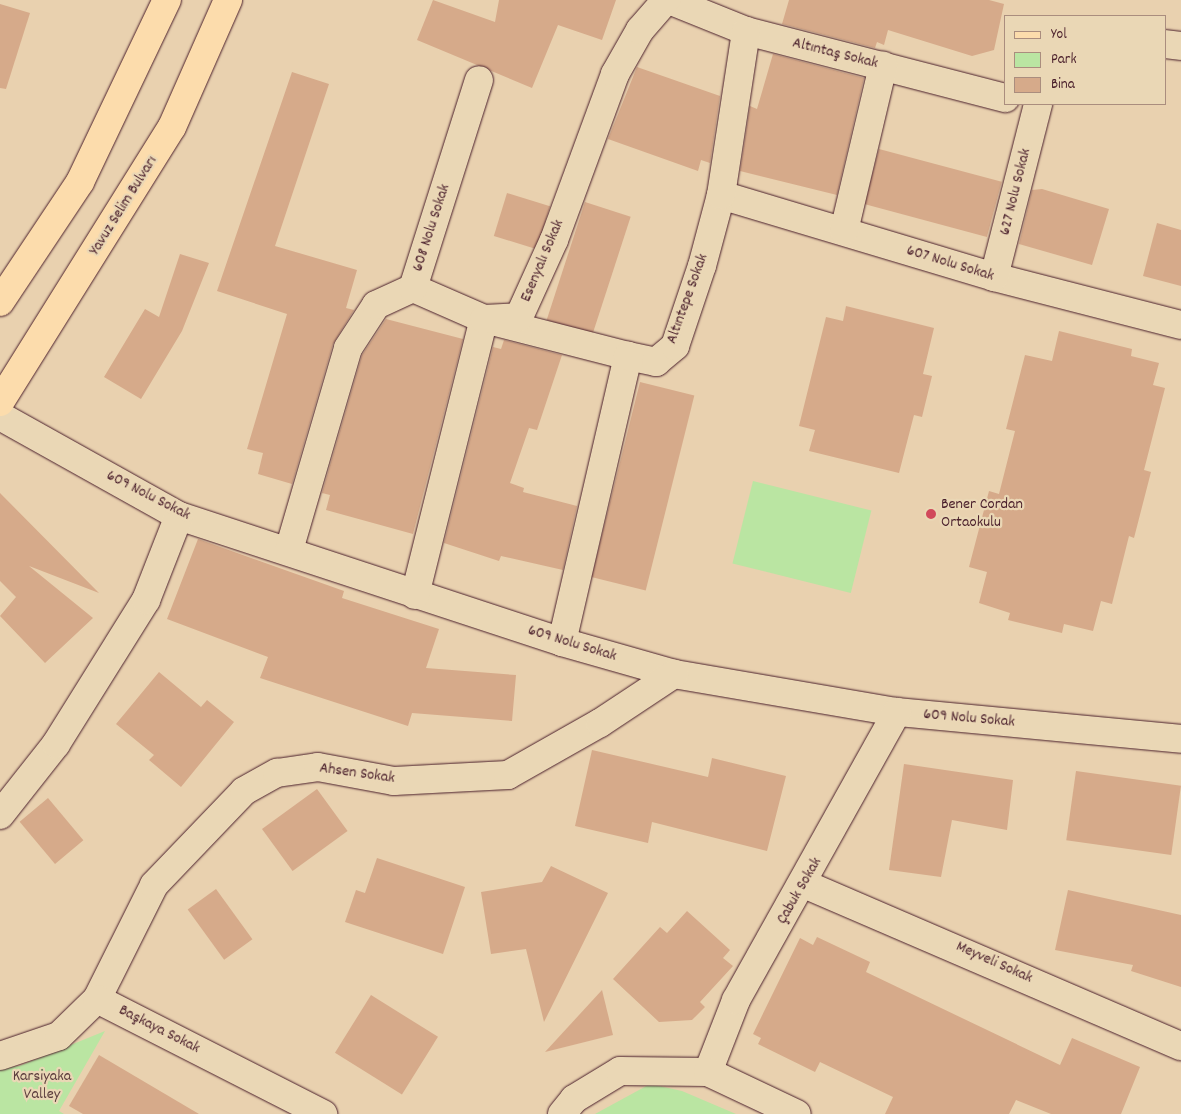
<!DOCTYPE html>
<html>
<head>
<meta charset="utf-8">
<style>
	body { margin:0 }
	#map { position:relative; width:1181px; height:1114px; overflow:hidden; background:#e9d1af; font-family:Dekko,sans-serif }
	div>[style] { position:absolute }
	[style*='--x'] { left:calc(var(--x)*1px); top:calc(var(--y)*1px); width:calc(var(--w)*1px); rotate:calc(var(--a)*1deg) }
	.green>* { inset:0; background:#bae5a2; transform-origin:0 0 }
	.building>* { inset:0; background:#d6aa8a; transform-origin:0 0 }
	.roads { filter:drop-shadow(0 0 1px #4a1f2b) drop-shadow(0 0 1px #4a1f2b) }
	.minor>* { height:28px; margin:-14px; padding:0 14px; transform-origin:14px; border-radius:14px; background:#ead7b5 }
	.major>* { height:28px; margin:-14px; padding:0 14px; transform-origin:14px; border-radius:14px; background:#fcdcac }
	.dots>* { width:14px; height:14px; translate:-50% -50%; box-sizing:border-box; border:2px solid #ead7b5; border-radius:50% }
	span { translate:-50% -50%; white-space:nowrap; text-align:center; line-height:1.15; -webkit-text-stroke:4.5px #ead7b5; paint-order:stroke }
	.street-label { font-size:16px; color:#4a1f2b }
	.poi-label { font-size:16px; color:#4a1f2b }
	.left { translate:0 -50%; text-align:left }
	.park-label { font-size:16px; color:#5b3d3d }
	.legend { position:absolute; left:1004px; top:15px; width:162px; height:90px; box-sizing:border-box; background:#ead7b5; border:1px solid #aa8d7e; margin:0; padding:6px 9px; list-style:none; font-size:15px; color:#4a1f2b }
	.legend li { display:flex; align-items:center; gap:10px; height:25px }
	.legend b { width:25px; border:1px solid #aa8d7e }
</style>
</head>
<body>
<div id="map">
	<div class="green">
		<div style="left:753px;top:481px;width:122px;height:85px;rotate:14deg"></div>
		<div style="clip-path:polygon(105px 1031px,59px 1111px,64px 1114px,0 1114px,0 1067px,19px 1066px)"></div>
		<div style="clip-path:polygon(650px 1084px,682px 1091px,736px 1114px,595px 1114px)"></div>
	</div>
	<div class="building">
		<div style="clip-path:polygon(433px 0,495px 22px,499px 0,616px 0,602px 40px,558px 25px,532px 88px,417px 40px)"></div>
		<div style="clip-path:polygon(789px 0,989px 0,1004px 4px,994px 50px,972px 56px,888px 30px,884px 45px,877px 42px,875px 48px,782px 24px)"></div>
		<div style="clip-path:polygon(0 4px,30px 13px,6px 89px,0 88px)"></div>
		<div style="clip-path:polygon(773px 54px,864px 78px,837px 195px,740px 171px,750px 106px,757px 109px)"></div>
		<div style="clip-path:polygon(637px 67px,720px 96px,710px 163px,701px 160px,698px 171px,608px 139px)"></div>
		<div style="clip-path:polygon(292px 72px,329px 84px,275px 246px,357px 270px,346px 308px,354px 310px,333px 344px,292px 484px,258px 474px,263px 453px,247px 449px,287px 314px,217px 291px)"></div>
		<div style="left:879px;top:149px;width:127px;height:57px;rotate:15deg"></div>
		<div style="clip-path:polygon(1042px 189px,1109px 209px,1092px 265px,1019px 244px,1032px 190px)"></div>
		<div style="left:507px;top:193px;width:45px;height:45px;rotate:17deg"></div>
		<div style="left:585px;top:202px;width:48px;height:124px;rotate:18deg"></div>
		<div style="clip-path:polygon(1157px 223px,1181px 230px,1181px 286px,1143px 276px)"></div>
		<div style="clip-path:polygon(180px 254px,209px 263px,182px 331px,141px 399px,104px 377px,145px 309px,159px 317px)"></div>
		<div style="clip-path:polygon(846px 306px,934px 328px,923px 374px,932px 376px,922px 417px,914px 415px,899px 473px,809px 451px,815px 430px,799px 426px,826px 317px,843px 321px)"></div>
		<div style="clip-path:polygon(386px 319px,463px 339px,413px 534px,326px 510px,330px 495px,322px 493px,362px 355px)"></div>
		<div style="clip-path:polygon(1059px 331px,1132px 349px,1131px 356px,1159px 363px,1153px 385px,1165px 388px,1144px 470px,1151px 472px,1134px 538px,1129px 536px,1112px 604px,1101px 601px,1093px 631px,1064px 624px,1062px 633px,1008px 620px,1010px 613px,979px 603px,987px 572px,969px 567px,989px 491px,999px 494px,1015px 431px,1006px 429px,1025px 355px,1052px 361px)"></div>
		<div style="clip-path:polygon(504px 340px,562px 355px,537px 430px,529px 428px,510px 483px,524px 488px,523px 492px,577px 506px,563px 570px,501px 556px,499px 561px,444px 543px,493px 347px,501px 349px)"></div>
		<div style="left:640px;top:382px;width:56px;height:201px;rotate:14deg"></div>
		<div style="clip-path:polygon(0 493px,99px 593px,29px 566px,93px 618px,45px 663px,0 616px,16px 597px,0 581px)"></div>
		<div style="clip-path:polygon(198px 539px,344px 591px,342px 598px,439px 629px,426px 668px,516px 675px,512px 721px,412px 713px,408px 726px,260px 678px,268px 657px,167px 619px)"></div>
		<div style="clip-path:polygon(159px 672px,201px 707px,207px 700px,234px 722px,181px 787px,149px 760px,154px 755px,116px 724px)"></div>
		<div style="clip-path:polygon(592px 750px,708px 777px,712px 758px,786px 776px,767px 851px,652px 822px,648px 843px,575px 826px)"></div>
		<div style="clip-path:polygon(904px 764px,1013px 780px,1007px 830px,952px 820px,941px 877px,889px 870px)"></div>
		<div style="left:1076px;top:771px;width:106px;height:70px;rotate:8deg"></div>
		<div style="left:317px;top:789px;width:52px;height:68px;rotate:54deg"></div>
		<div style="left:48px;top:798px;width:55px;height:37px;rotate:50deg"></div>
		<div style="clip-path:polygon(377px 858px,465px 887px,443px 954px,345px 922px,356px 890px,365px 893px)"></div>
		<div style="clip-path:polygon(551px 866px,608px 893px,544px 1022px,526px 949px,491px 954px,481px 892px,542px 882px)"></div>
		<div style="left:216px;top:889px;width:62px;height:35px;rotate:54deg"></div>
		<div style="clip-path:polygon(1068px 890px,1181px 915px,1181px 987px,1131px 971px,1133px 965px,1055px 950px)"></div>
		<div style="clip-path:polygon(687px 911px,730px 950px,723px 958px,733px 966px,700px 1002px,705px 1007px,692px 1020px,659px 1022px,613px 979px,660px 927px,667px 933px)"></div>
		<div style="clip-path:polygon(817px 937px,870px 962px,866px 972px,1060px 1065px,1072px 1038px,1140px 1067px,1121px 1114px,1051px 1114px,1016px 1100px,1009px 1114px,885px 1114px,893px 1097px,820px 1062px,815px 1072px,758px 1044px,761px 1038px,753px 1034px,800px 938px,813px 945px)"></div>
		<div style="clip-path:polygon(602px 990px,613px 1035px,545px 1052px)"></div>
		<div style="left:371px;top:995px;width:79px;height:68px;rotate:32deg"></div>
		<div style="clip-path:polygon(99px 1055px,199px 1114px,83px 1114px,69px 1106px)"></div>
	</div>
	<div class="roads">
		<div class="minor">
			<div style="--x:669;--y:0;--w:83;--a:21.9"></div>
			<div style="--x:746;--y:31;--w:268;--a:14.5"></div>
			<div style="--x:1165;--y:44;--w:16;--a:7"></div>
			<div style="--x:721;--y:195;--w:285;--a:16.7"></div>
			<div style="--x:994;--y:277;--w:193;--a:14.4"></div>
			<div style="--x:844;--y:231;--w:170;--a:-76.7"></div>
			<div style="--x:994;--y:277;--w:179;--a:-75.7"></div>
			<div style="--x:413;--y:288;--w:77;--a:23.6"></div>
			<div style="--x:484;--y:319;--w:149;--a:14.4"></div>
			<div style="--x:0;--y:416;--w:205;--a:29.2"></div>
			<div style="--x:179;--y:516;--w:403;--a:18.2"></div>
			<div style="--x:562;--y:642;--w:116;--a:15.9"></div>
			<div style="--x:674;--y:674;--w:226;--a:9.7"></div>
			<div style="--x:897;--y:712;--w:285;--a:5.4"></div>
			<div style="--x:289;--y:550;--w:210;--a:-73.7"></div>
			<div style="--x:348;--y:348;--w:51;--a:-56.9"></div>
			<div style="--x:376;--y:305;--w:41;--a:-24.7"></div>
			<div style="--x:413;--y:288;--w:218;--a:-72.4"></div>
			<div style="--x:415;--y:595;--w:284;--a:-76"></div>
			<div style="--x:484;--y:319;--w:35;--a:-3"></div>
			<div style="--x:519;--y:317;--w:85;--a:-65.6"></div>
			<div style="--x:554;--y:240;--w:177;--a:-69.8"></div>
			<div style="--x:615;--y:74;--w:51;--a:-60.4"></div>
			<div style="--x:640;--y:30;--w:40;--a:-49"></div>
			<div style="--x:562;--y:642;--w:294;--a:-77"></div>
			<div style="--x:628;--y:356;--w:29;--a:12"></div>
			<div style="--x:656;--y:362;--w:25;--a:-40"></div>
			<div style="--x:675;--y:346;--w:84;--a:-71.4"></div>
			<div style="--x:702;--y:266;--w:73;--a:-75"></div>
			<div style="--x:721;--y:195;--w:166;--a:-81.3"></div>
			<div style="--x:0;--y:815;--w:90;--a:-51.7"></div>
			<div style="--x:56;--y:744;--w:170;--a:-58"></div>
			<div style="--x:146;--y:600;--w:90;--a:-68.6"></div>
			<div style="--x:804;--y:884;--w:410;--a:23.3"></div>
			<div style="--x:97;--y:999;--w:127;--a:-63.4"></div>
			<div style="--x:154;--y:885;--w:130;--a:-46.2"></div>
			<div style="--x:244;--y:791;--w:38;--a:-29"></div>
			<div style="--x:277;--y:773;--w:41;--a:-8.3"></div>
			<div style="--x:318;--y:767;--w:77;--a:10.4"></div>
			<div style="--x:394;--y:781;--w:114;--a:-3"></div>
			<div style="--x:508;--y:775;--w:106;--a:-29.5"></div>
			<div style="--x:600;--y:723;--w:89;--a:-33.5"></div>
			<div style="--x:0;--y:1056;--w:62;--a:-18.7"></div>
			<div style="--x:59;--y:1036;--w:53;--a:-44.2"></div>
			<div style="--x:97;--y:999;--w:254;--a:27"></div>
			<div style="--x:708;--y:1072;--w:77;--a:-68.7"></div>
			<div style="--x:736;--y:1000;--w:330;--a:-60.8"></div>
			<div style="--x:562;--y:1114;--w:19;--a:-51"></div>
			<div style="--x:574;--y:1099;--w:54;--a:-31.3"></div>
			<div style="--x:620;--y:1071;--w:88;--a:0.7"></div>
			<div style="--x:708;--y:1072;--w:98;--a:25.3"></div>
		</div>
		<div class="major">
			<div style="--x:0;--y:302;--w:144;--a:-56.3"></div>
			<div style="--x:80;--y:182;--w:202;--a:-64.5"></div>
			<div style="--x:0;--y:402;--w:324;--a:-58"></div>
			<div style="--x:172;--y:127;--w:139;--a:-66.2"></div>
		</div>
	</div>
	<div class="dots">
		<div style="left:931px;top:514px;background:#d1495b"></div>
	</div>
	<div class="street-label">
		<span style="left:835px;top:54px;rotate:14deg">Altıntaş Sokak</span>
		<span style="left:1016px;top:192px;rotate:-76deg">627 Nolu Sokak</span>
		<span style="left:124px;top:206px;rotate:-58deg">Yavuz Selim Bulvarı</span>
		<span style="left:432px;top:228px;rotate:-72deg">608 Nolu Sokak</span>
		<span style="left:543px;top:261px;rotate:-67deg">Esenyalı Sokak</span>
		<span style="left:950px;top:264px;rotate:17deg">607 Nolu Sokak</span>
		<span style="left:688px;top:299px;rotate:-70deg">Altıntepe Sokak</span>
		<span style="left:148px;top:496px;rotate:27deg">609 Nolu Sokak</span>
		<span style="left:572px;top:644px;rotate:17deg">609 Nolu Sokak</span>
		<span style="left:969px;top:719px;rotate:5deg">609 Nolu Sokak</span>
		<span style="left:357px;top:774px;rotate:8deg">Ahsen Sokak</span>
		<span style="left:800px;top:891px;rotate:-60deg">Çabuk Sokak</span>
		<span style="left:994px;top:963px;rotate:24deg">Meyveli Sokak</span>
		<span style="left:159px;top:1030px;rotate:27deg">Başkaya Sokak</span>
	</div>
	<div class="poi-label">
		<span class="left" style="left:941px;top:514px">Bener Cordan<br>Ortaokulu</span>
	</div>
	<div class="park-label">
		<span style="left:42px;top:1086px">Karsiyaka<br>Valley</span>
	</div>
	<ul class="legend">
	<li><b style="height:6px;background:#fcdcac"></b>Yol</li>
	<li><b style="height:14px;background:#bae5a2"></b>Park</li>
	<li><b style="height:14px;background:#d6aa8a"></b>Bina</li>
	</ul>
</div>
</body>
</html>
